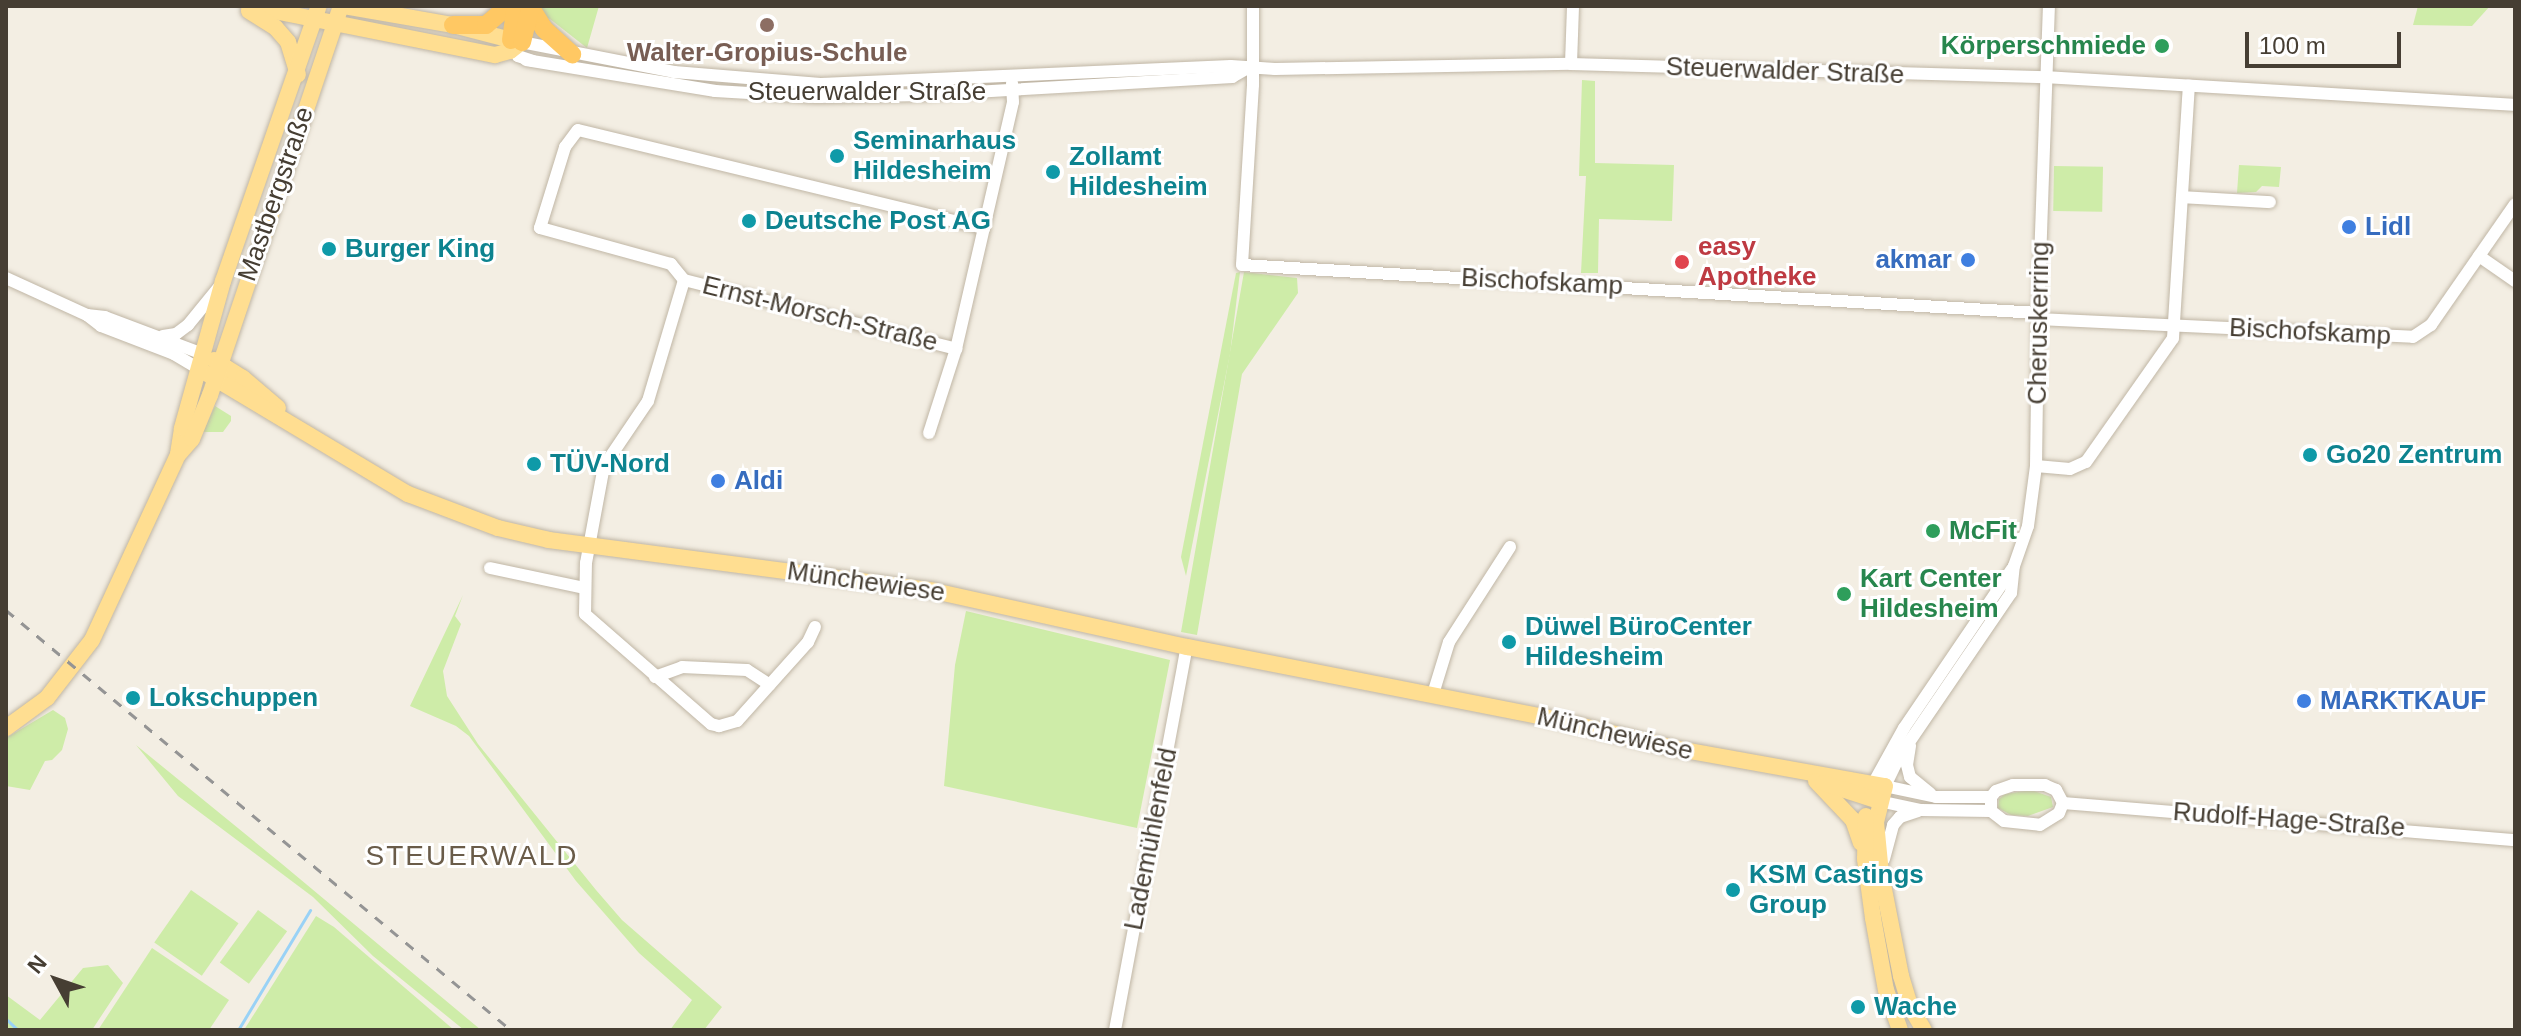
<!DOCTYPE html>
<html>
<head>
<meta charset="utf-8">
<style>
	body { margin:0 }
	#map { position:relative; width:2521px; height:1036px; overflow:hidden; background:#f3eee3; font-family:Arial,sans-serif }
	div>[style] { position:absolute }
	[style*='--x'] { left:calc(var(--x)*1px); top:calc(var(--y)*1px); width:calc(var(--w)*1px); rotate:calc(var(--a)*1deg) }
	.green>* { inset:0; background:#ceeca8; transform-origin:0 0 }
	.stream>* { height:3px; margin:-1.5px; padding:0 1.5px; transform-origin:1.5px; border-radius:1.5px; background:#99d2f6 }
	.roads { filter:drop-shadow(0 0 2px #c0b6a5) drop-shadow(0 0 2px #c0b6a5) }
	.minor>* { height:12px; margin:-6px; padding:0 6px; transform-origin:6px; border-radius:6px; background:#fff }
	.major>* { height:16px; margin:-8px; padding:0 8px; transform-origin:8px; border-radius:8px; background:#ffde91 }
	.highway>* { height:18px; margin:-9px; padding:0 9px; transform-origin:9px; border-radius:9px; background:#ffc863 }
	.rail>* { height:3px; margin-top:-1.5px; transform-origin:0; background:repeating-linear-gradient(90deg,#949494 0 10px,transparent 0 20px) }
	.dots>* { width:22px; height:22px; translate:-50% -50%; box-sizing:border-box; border:4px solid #fff; border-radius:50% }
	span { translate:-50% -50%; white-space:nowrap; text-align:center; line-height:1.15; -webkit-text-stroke:6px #fff; paint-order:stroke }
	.leisure-label { font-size:26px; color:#27864d; font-weight:700 }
	.right { translate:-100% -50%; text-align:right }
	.left { translate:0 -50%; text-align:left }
	.education-label { font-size:26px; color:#785e54; font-weight:700 }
	.street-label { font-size:26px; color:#463e33 }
	.culture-label { font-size:26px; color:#0d838f; font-weight:700 }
	.shop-label { font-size:26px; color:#366cbe; font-weight:700 }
	.health-label { font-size:26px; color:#be3a42; font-weight:700 }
	.neighbourhood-label { font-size:28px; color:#6a5c49; letter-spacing:2px }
	.frame { position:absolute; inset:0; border:8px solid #463e33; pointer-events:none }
	.north { position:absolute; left:16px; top:940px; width:80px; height:80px; -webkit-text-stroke:6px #fff; paint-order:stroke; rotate:310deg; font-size:22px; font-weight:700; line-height:32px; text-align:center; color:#463e33 }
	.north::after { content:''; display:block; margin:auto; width:28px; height:36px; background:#463e33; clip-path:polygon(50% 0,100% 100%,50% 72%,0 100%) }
	.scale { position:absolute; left:2245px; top:32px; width:156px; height:36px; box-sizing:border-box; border:4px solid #463e33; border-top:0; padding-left:10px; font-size:24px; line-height:28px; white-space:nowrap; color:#463e33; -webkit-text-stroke:6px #fff; paint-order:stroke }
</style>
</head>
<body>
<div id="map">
	<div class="green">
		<div style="clip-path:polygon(521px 6px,599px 6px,587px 48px,550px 19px)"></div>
		<div style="clip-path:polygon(2418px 6px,2490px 6px,2472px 26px,2413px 25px)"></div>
		<div style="clip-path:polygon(1582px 80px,1595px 81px,1595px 163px,1674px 165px,1672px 221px,1599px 219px,1598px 273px,1581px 273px,1586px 176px,1579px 176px)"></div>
		<div style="clip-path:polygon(2239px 165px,2281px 167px,2279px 187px,2262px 186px,2256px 192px,2237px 193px)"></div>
		<div style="left:2054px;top:166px;width:49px;height:45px;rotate:1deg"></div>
		<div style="clip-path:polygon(1240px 272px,1230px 354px,1186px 576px,1181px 557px,1236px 273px)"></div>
		<div style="clip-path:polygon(1244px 272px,1297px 278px,1298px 293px,1242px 374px,1197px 635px,1181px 632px)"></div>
		<div style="clip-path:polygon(215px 406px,231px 416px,231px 421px,223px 432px,203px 432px)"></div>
		<div style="clip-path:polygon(463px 595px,455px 616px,461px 624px,443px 671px,447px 696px,478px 744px,596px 890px,622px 920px,722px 1007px,704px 1030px,670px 1030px,692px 1000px,639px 953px,576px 881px,469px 736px,456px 726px,410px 706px)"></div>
		<div style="clip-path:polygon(966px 611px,1170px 660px,1137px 828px,944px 786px,955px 665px)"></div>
		<div style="clip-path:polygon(53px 710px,65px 718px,68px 729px,62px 750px,52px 760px,45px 761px,30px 790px,6px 786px,6px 738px)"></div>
		<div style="clip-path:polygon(136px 745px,282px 864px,481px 1030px,464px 1030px,373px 956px,313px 897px,178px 796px)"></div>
		<div style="clip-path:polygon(2031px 790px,2051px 797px,2053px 807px,2028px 816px,2011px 815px,1998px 808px,1999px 799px,2005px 794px)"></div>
		<div style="left:191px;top:890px;width:58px;height:64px;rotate:35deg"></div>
		<div style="left:258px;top:910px;width:36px;height:65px;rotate:36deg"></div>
		<div style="clip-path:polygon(316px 916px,334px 927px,454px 1030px,244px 1030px)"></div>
		<div style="clip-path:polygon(152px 948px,229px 1000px,209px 1030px,98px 1030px)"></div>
		<div style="clip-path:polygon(108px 965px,123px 983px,92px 1030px,6px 1030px,6px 995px,40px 1020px,83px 968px)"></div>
	</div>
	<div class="stream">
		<div style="--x:6;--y:1019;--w:16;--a:43"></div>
		<div style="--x:238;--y:1030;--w:140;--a:-59"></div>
	</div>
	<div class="roads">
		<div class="minor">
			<div style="--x:1253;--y:6;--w:79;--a:90"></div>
			<div style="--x:1253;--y:85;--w:180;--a:93.5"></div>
			<div style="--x:1242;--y:265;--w:797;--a:3.45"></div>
			<div style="--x:526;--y:60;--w:192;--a:9.3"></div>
			<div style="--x:715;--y:91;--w:101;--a:3.4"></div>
			<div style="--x:816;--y:97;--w:106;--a:-1.1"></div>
			<div style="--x:922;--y:95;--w:311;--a:-3.3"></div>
			<div style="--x:1232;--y:77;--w:16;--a:-30"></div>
			<div style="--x:533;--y:61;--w:16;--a:-162"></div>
			<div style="--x:518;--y:56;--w:17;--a:-114"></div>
			<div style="--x:511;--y:40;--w:166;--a:11.1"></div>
			<div style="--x:674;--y:72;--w:147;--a:4.7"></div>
			<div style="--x:821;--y:84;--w:410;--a:-2.5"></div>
			<div style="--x:1231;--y:66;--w:44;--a:3.9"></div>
			<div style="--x:1275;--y:69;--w:296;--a:-1"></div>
			<div style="--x:1571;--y:64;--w:475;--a:1.6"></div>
			<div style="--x:2046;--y:77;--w:470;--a:3.4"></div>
			<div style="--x:1571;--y:64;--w:58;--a:-88"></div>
			<div style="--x:2182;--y:197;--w:88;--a:3.3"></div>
			<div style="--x:2479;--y:256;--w:44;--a:34.8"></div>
			<div style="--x:6;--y:278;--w:89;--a:24.6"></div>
			<div style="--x:87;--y:315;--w:18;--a:38"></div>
			<div style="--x:101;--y:326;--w:78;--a:21"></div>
			<div style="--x:174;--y:354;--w:29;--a:31"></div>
			<div style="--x:684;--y:280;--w:21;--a:-129"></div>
			<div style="--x:671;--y:264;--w:136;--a:-164.6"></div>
			<div style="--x:540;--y:228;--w:85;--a:-72.8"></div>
			<div style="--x:565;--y:147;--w:21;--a:-53"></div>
			<div style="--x:578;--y:130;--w:418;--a:13.6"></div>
			<div style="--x:87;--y:315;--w:18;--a:6"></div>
			<div style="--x:105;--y:317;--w:105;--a:20.7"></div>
			<div style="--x:2038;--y:319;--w:375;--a:2.7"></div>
			<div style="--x:2413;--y:337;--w:22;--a:-34"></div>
			<div style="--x:2431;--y:325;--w:147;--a:-55.2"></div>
			<div style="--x:163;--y:336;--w:13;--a:-9"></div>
			<div style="--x:176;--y:334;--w:15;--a:-37"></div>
			<div style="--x:188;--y:325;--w:49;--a:-50.8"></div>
			<div style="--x:929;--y:433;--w:88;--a:-72.2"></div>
			<div style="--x:956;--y:349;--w:253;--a:-77"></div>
			<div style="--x:1013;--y:102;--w:19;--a:-93"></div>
			<div style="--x:2036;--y:466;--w:34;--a:5"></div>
			<div style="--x:2070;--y:469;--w:17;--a:-24"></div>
			<div style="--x:2086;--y:462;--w:151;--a:-54.9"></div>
			<div style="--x:2173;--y:338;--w:253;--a:-86.4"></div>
			<div style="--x:490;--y:568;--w:96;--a:12"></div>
			<div style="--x:815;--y:627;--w:17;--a:115"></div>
			<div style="--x:808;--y:642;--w:106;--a:131.9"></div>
			<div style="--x:737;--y:721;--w:19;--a:164"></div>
			<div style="--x:719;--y:726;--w:8;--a:-166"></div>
			<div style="--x:711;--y:724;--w:167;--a:-138.9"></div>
			<div style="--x:585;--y:614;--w:51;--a:-88.9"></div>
			<div style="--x:586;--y:563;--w:99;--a:-79.5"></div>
			<div style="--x:604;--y:466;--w:78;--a:-55.9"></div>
			<div style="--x:648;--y:401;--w:126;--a:-73.4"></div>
			<div style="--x:684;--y:280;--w:281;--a:14.2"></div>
			<div style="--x:655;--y:677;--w:29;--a:-20"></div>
			<div style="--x:682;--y:667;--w:65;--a:2.6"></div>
			<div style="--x:747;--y:670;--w:27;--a:33"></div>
			<div style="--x:1433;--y:694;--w:54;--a:-72.9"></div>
			<div style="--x:1449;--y:642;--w:113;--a:-57.3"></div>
			<div style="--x:1910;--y:746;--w:19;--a:99"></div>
			<div style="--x:1907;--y:765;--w:12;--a:76"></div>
			<div style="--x:1910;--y:777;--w:26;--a:39"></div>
			<div style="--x:1873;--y:784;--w:64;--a:-61"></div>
			<div style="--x:1904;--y:728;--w:192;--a:-55.8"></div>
			<div style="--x:1991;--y:797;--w:55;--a:180"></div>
			<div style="--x:1936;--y:797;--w:52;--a:-167.8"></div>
			<div style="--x:1885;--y:786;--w:32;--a:-64"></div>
			<div style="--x:1899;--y:757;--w:199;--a:-55.7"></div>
			<div style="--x:2011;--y:593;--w:27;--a:-84"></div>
			<div style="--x:2014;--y:566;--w:42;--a:-70.7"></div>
			<div style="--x:2028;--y:526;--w:61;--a:-82.4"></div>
			<div style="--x:2036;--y:466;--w:147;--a:-89.2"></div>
			<div style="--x:2038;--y:319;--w:313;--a:-88"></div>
			<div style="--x:1879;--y:801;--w:43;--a:12.1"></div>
			<div style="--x:1921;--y:810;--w:70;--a:0.8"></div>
			<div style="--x:1991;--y:811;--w:16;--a:38"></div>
			<div style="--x:2004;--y:821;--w:36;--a:6"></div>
			<div style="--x:2040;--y:825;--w:22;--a:-32"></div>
			<div style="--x:2059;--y:813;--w:11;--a:-68"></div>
			<div style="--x:2063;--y:803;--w:15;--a:-118"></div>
			<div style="--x:2056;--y:790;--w:12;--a:-156"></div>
			<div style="--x:2045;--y:785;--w:32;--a:180"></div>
			<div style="--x:2013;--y:785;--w:18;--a:161"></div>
			<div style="--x:1996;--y:791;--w:8;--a:130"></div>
			<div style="--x:1991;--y:797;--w:14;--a:90"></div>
			<div style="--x:2063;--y:803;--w:454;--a:4.7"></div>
			<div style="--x:1884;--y:859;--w:35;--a:-75"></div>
			<div style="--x:1893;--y:825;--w:11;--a:-49"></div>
			<div style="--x:1900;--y:817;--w:19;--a:-18"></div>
			<div style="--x:1115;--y:1030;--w:390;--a:-79.4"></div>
		</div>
		<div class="major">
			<div style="--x:249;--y:6;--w:251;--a:11.3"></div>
			<div style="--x:495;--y:55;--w:16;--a:-15"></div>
			<div style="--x:510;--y:51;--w:15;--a:-37"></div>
			<div style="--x:344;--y:6;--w:111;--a:9.9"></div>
			<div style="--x:453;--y:25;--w:60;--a:14.5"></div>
			<div style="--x:249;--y:11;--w:31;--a:32"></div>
			<div style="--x:275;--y:27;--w:20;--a:49"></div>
			<div style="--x:288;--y:42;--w:34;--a:73"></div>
			<div style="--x:214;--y:360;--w:34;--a:32"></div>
			<div style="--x:243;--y:378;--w:46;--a:40.6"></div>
			<div style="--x:199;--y:369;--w:244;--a:30.9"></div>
			<div style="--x:408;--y:494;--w:96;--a:20.7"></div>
			<div style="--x:498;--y:528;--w:52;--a:13.2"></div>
			<div style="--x:549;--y:540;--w:388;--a:7.5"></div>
			<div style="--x:934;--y:591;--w:259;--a:12.5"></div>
			<div style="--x:1187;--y:647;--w:360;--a:11.1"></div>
			<div style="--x:1540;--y:716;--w:137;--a:13.5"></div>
			<div style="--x:1673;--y:748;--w:215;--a:10.2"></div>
			<div style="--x:1885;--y:786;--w:37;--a:104"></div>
			<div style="--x:1876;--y:822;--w:52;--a:84.5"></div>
			<div style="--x:1881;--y:874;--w:104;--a:78.9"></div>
			<div style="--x:1901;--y:976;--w:31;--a:73"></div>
			<div style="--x:1910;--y:1006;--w:28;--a:60"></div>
			<div style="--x:178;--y:454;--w:26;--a:-81"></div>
			<div style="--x:182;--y:428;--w:153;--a:-74.4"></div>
			<div style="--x:223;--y:281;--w:291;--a:-70.8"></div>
			<div style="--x:6;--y:728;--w:51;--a:-36.2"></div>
			<div style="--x:47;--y:698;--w:73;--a:-52.2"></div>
			<div style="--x:92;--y:640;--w:204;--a:-65.1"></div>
			<div style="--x:178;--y:455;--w:21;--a:-49"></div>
			<div style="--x:192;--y:439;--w:48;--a:-67.8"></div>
			<div style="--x:210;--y:395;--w:410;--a:-71.4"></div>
			<div style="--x:1816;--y:781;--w:54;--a:46.5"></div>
			<div style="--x:1853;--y:820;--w:24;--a:71"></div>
			<div style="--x:1823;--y:783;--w:59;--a:17.8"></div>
			<div style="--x:1866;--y:816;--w:43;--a:91.3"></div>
			<div style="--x:1865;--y:859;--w:60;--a:82.3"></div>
			<div style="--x:1873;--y:918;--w:73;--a:79.8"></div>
			<div style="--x:1886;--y:990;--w:42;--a:70.7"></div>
		</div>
		<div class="highway">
			<div style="--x:531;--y:8;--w:25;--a:58"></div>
			<div style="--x:544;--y:29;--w:38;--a:42"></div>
			<div style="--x:453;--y:25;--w:33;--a:0"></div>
			<div style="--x:486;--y:25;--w:29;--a:-41"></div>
			<div style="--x:511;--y:40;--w:34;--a:-82"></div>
			<div style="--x:522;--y:42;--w:37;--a:-76"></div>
		</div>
	</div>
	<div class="rail">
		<div style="--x:6;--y:610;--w:657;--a:39.75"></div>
	</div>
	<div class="dots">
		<div style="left:767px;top:25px;background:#8d6e63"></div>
		<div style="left:2162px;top:46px;background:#2e9e5b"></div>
		<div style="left:837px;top:156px;background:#0f9aa8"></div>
		<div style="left:1053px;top:172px;background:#0f9aa8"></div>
		<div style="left:749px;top:221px;background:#0f9aa8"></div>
		<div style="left:2349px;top:227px;background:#3f7fe0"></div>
		<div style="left:329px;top:249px;background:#0f9aa8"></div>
		<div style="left:1968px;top:260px;background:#3f7fe0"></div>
		<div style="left:1682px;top:262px;background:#e0444e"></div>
		<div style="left:2310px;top:455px;background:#0f9aa8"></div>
		<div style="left:534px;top:464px;background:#0f9aa8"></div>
		<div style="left:718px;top:481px;background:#3f7fe0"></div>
		<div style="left:1933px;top:531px;background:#2e9e5b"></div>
		<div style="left:1844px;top:594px;background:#2e9e5b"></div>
		<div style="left:1509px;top:642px;background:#0f9aa8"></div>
		<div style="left:133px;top:698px;background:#0f9aa8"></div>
		<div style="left:2304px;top:701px;background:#3f7fe0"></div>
		<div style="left:1733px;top:890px;background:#0f9aa8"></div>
		<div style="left:1858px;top:1007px;background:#0f9aa8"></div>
	</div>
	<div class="leisure-label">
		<span class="right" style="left:2146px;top:46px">Körperschmiede</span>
		<span class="left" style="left:1949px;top:531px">McFit</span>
		<span class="left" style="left:1860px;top:594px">Kart Center<br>Hildesheim</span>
	</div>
	<div class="education-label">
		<span style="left:767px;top:53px">Walter-Gropius-Schule</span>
	</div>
	<div class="street-label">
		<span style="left:1785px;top:71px;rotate:2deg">Steuerwalder Straße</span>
		<span style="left:867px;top:92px">Steuerwalder Straße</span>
		<span style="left:276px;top:194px;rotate:-71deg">Mastbergstraße</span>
		<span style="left:1542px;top:282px;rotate:3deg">Bischofskamp</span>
		<span style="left:820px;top:314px;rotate:14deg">Ernst-Morsch-Straße</span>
		<span style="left:2039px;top:323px;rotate:-89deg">Cheruskerring</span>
		<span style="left:2310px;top:332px;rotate:3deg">Bischofskamp</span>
		<span style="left:866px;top:582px;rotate:8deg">Münchewiese</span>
		<span style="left:1615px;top:734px;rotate:13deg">Münchewiese</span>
		<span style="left:2289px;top:820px;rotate:4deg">Rudolf-Hage-Straße</span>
		<span style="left:1151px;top:839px;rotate:-79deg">Lademühlenfeld</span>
	</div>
	<div class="culture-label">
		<span class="left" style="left:853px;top:156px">Seminarhaus<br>Hildesheim</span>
		<span class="left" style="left:1069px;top:172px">Zollamt<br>Hildesheim</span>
		<span class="left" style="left:765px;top:221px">Deutsche Post AG</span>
		<span class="left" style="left:345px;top:249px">Burger King</span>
		<span class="left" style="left:2326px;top:455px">Go20 Zentrum</span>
		<span class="left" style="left:550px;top:464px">TÜV-Nord</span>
		<span class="left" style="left:1525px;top:642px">Düwel BüroCenter<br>Hildesheim</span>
		<span class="left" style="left:149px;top:698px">Lokschuppen</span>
		<span class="left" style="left:1749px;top:890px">KSM Castings<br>Group</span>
		<span class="left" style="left:1874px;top:1007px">Wache</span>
	</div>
	<div class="shop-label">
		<span class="left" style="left:2365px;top:227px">Lidl</span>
		<span class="right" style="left:1952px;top:260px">akmar</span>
		<span class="left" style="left:734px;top:481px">Aldi</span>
		<span class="left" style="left:2320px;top:701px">MARKTKAUF</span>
	</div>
	<div class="health-label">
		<span class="left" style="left:1698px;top:262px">easy<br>Apotheke</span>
	</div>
	<div class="neighbourhood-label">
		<span style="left:472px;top:856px">STEUERWALD</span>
	</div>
	<div class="frame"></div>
	<div class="north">N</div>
	<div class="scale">100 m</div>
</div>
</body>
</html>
